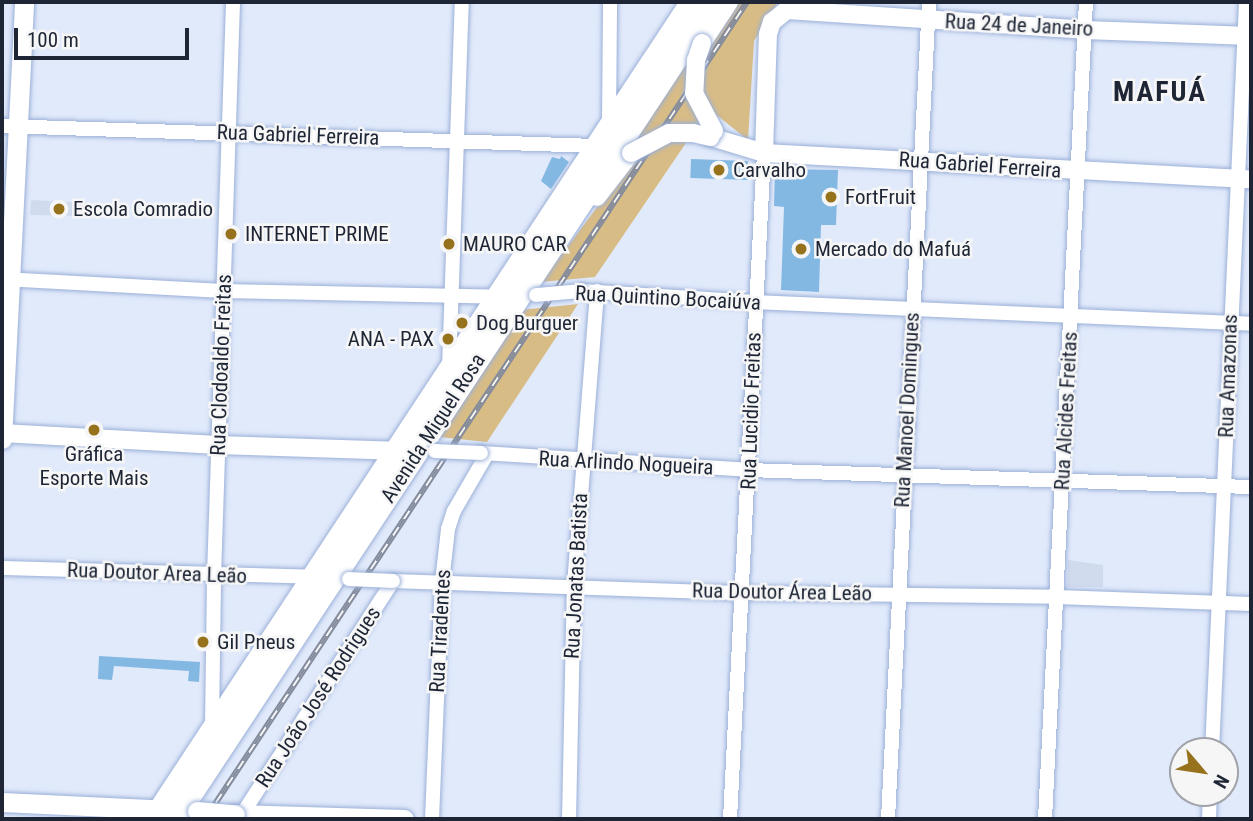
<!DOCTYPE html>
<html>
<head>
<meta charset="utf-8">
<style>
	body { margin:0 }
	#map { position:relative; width:1253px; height:821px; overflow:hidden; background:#e1eafb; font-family:"Roboto Condensed",sans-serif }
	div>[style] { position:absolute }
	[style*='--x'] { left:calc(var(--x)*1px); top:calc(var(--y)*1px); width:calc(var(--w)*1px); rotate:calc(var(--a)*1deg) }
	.built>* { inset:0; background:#d1dbee }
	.green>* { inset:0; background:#d8bc86 }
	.building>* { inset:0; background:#83b8e3; transform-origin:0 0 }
	.roads { filter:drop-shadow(0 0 2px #9bb0d8) drop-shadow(0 0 2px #9bb0d8) }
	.minor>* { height:14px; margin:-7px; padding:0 7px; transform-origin:7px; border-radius:7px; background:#fff }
	.tertiary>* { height:18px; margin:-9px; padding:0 9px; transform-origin:9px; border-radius:9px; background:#fff }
	.secondary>* { height:19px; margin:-9.5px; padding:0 9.5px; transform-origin:9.5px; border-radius:9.5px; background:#fff }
	.primary>* { height:21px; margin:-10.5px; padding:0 10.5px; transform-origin:10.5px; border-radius:10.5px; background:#fff }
	.rail>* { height:6px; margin-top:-3px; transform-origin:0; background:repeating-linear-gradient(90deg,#f6f6f6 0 10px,#838b9c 0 20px); box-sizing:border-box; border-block:2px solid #838b9c }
	.bridges { filter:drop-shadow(0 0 2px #9bb0d8) drop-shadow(0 0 2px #9bb0d8) }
	.minor-bridge>* { height:14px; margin:-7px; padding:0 7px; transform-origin:7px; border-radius:7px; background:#fff }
	.tertiary-bridge>* { height:18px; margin:-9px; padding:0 9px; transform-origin:9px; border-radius:9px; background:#fff }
	.secondary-bridge>* { height:19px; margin:-9.5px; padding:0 9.5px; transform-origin:9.5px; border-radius:9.5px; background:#fff }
	.dots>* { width:19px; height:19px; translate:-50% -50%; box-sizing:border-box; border:4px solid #f6f6f6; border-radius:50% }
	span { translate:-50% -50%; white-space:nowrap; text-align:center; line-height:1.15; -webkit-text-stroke:5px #f6f6f6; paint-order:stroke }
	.street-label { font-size:21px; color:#1e2636 }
	.poi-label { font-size:21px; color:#1e2636 }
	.left { translate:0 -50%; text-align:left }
	.right { translate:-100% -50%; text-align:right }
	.district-label { font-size:28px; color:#1e2636; font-weight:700; letter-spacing:2px }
	.frame { position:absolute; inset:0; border:4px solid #1e2636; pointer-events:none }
	.north { position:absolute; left:1169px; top:737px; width:70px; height:70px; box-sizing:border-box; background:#f6f6f6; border:2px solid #a0a3a9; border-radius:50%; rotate:119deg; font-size:19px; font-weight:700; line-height:28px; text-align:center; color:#1e2636 }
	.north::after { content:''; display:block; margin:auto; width:24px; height:32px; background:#97721c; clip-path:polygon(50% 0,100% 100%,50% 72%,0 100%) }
	.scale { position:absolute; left:14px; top:28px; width:175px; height:32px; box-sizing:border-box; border:4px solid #1e2636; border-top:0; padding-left:9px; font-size:21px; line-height:24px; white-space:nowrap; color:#1e2636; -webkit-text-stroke:5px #f6f6f6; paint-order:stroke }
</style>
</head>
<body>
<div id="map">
	<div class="built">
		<div style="clip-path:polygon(31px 200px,88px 203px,88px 216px,30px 215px)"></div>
		<div style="clip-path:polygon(1068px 560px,1103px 565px,1103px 587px,1067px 587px)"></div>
	</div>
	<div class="green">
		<div style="clip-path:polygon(736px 2px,778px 2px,754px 41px,748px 140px,709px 109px,595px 277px,541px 282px,637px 154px,636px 138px,690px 52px)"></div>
		<div style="clip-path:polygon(578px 304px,487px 442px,439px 437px,521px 310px)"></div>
	</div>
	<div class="building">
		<div style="clip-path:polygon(561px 156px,569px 162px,551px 189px,541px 181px,552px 157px,560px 159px)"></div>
		<div style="left:691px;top:159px;width:57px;height:19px;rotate:2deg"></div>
		<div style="clip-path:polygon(775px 169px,838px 170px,836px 225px,821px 225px,819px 292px,781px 290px,784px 207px,774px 206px)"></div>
		<div style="clip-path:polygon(99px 656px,200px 662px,199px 682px,188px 681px,189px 671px,114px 666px,112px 680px,98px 679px)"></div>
	</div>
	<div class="roads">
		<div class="minor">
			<div style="--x:609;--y:123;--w:121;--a:-89.5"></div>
			<div style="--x:2;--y:126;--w:593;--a:1.93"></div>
			<div style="--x:3;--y:279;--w:220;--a:3.1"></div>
			<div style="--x:223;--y:291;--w:277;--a:1.2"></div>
			<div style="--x:581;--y:291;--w:174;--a:3.6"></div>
			<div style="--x:755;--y:302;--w:496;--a:2.5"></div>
			<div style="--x:449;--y:368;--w:366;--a:-88"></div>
			<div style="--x:481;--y:453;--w:268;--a:3.6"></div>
			<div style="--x:748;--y:470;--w:503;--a:1.94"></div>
			<div style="--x:2;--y:568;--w:313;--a:1.6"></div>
			<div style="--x:212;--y:725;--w:149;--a:-89.2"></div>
			<div style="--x:214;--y:576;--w:574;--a:-88.1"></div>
			<div style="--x:1212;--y:751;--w:750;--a:-87.4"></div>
			<div style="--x:239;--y:819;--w:283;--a:-57.1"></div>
			<div style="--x:393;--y:581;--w:351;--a:2"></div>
			<div style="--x:744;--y:593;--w:313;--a:0.7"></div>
			<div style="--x:1057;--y:597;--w:194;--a:2.1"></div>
			<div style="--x:432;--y:819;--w:237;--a:-87.6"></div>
			<div style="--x:442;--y:582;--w:53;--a:-83.5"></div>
			<div style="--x:448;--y:529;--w:19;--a:-72"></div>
			<div style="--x:454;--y:511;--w:66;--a:-59.9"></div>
			<div style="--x:569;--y:819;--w:234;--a:-88.8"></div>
			<div style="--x:574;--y:585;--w:295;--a:-85.5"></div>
			<div style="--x:730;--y:819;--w:667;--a:-87.08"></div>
			<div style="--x:888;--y:819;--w:818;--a:-87.13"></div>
			<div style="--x:1045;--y:819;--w:818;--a:-87.13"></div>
			<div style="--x:1209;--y:819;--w:26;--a:-88"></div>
		</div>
		<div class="tertiary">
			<div style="--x:702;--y:43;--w:49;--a:-56.6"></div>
			<div style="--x:711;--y:137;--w:55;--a:16.8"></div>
			<div style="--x:764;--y:153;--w:488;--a:3.1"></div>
			<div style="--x:764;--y:153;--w:119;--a:-88.1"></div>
			<div style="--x:768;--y:34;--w:13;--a:-72"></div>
			<div style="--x:772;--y:22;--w:19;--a:-39"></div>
			<div style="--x:787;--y:10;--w:299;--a:3.8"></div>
			<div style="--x:1085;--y:30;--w:166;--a:2.1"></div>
			<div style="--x:597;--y:197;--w:56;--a:-52.3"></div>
			<div style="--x:2;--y:433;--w:216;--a:3.2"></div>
			<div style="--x:218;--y:445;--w:177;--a:1.9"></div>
		</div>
		<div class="secondary">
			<div style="--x:2;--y:439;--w:438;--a:-87.1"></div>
			<div style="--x:2;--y:802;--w:169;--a:2.7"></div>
			<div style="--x:235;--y:814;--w:169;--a:1.7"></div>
		</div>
		<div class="primary">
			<div style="--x:152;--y:819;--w:978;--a:-56.63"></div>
			<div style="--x:175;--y:819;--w:979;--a:-56.59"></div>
		</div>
	</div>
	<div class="rail">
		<div style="--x:205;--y:819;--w:980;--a:-56.44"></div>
	</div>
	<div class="bridges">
		<div class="minor-bridge">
			<div style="--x:536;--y:295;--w:45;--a:-5.1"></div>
			<div style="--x:435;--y:451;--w:46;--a:2.5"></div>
			<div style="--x:349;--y:579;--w:44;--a:2.6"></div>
		</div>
		<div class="tertiary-bridge">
			<div style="--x:702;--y:43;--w:18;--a:109"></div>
			<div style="--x:696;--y:60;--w:33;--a:93"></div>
			<div style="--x:694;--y:93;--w:43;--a:62.2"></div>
			<div style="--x:631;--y:153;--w:43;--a:-27.8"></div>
			<div style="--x:669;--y:133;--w:24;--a:0"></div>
			<div style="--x:693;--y:133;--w:18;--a:13"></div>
		</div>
		<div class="secondary-bridge">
			<div style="--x:197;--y:811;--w:38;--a:5"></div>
		</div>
	</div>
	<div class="dots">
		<div style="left:719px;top:170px;background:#97721c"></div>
		<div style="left:831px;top:197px;background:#97721c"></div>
		<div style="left:59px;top:209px;background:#97721c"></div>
		<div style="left:231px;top:234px;background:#97721c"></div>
		<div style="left:449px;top:244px;background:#97721c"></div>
		<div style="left:801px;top:249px;background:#97721c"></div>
		<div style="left:462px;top:323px;background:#97721c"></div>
		<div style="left:448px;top:339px;background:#97721c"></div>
		<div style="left:94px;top:430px;background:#97721c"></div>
		<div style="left:203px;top:642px;background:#97721c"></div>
	</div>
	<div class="street-label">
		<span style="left:1019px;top:25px;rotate:3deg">Rua 24 de Janeiro</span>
		<span style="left:298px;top:135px;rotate:2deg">Rua Gabriel Ferreira</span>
		<span style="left:980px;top:165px;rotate:4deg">Rua Gabriel Ferreira</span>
		<span style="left:668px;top:298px;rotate:3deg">Rua Quintino Bocaiúva</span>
		<span style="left:221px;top:365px;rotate:-88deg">Rua Clodoaldo Freitas</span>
		<span style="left:1228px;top:376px;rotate:-88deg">Rua Amazonas</span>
		<span style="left:907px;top:410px;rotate:-87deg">Rua Manoel Domingues</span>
		<span style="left:751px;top:411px;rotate:-88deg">Rua Lucidio Freitas</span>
		<span style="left:1066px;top:411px;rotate:-87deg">Rua Alcides Freitas</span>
		<span style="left:433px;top:428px;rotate:-57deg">Avenida Miguel Rosa</span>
		<span style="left:626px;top:463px;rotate:3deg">Rua Arlindo Nogueira</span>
		<span style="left:157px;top:573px;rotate:2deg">Rua Doutor Area Leão</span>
		<span style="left:576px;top:576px;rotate:-87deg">Rua Jonatas Batista</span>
		<span style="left:782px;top:592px;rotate:1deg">Rua Doutor Área Leão</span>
		<span style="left:440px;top:631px;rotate:-87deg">Rua Tiradentes</span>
		<span style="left:318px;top:697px;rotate:-57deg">Rua João José Rodrigues</span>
	</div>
	<div class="poi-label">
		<span class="left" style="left:733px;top:170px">Carvalho</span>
		<span class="left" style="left:845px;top:197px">FortFruit</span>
		<span class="left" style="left:73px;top:209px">Escola Comradio</span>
		<span class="left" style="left:245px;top:234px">INTERNET PRIME</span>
		<span class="left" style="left:463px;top:244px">MAURO CAR</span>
		<span class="left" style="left:815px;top:249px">Mercado do Mafuá</span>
		<span class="left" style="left:476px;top:323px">Dog Burguer</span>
		<span class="right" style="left:434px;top:339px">ANA - PAX</span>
		<span style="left:94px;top:466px">Gráfica<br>Esporte Mais</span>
		<span class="left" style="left:217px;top:642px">Gil Pneus</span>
	</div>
	<div class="district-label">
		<span style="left:1160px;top:92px">MAFUÁ</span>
	</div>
	<div class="frame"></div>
	<div class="north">N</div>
	<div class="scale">100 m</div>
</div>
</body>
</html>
